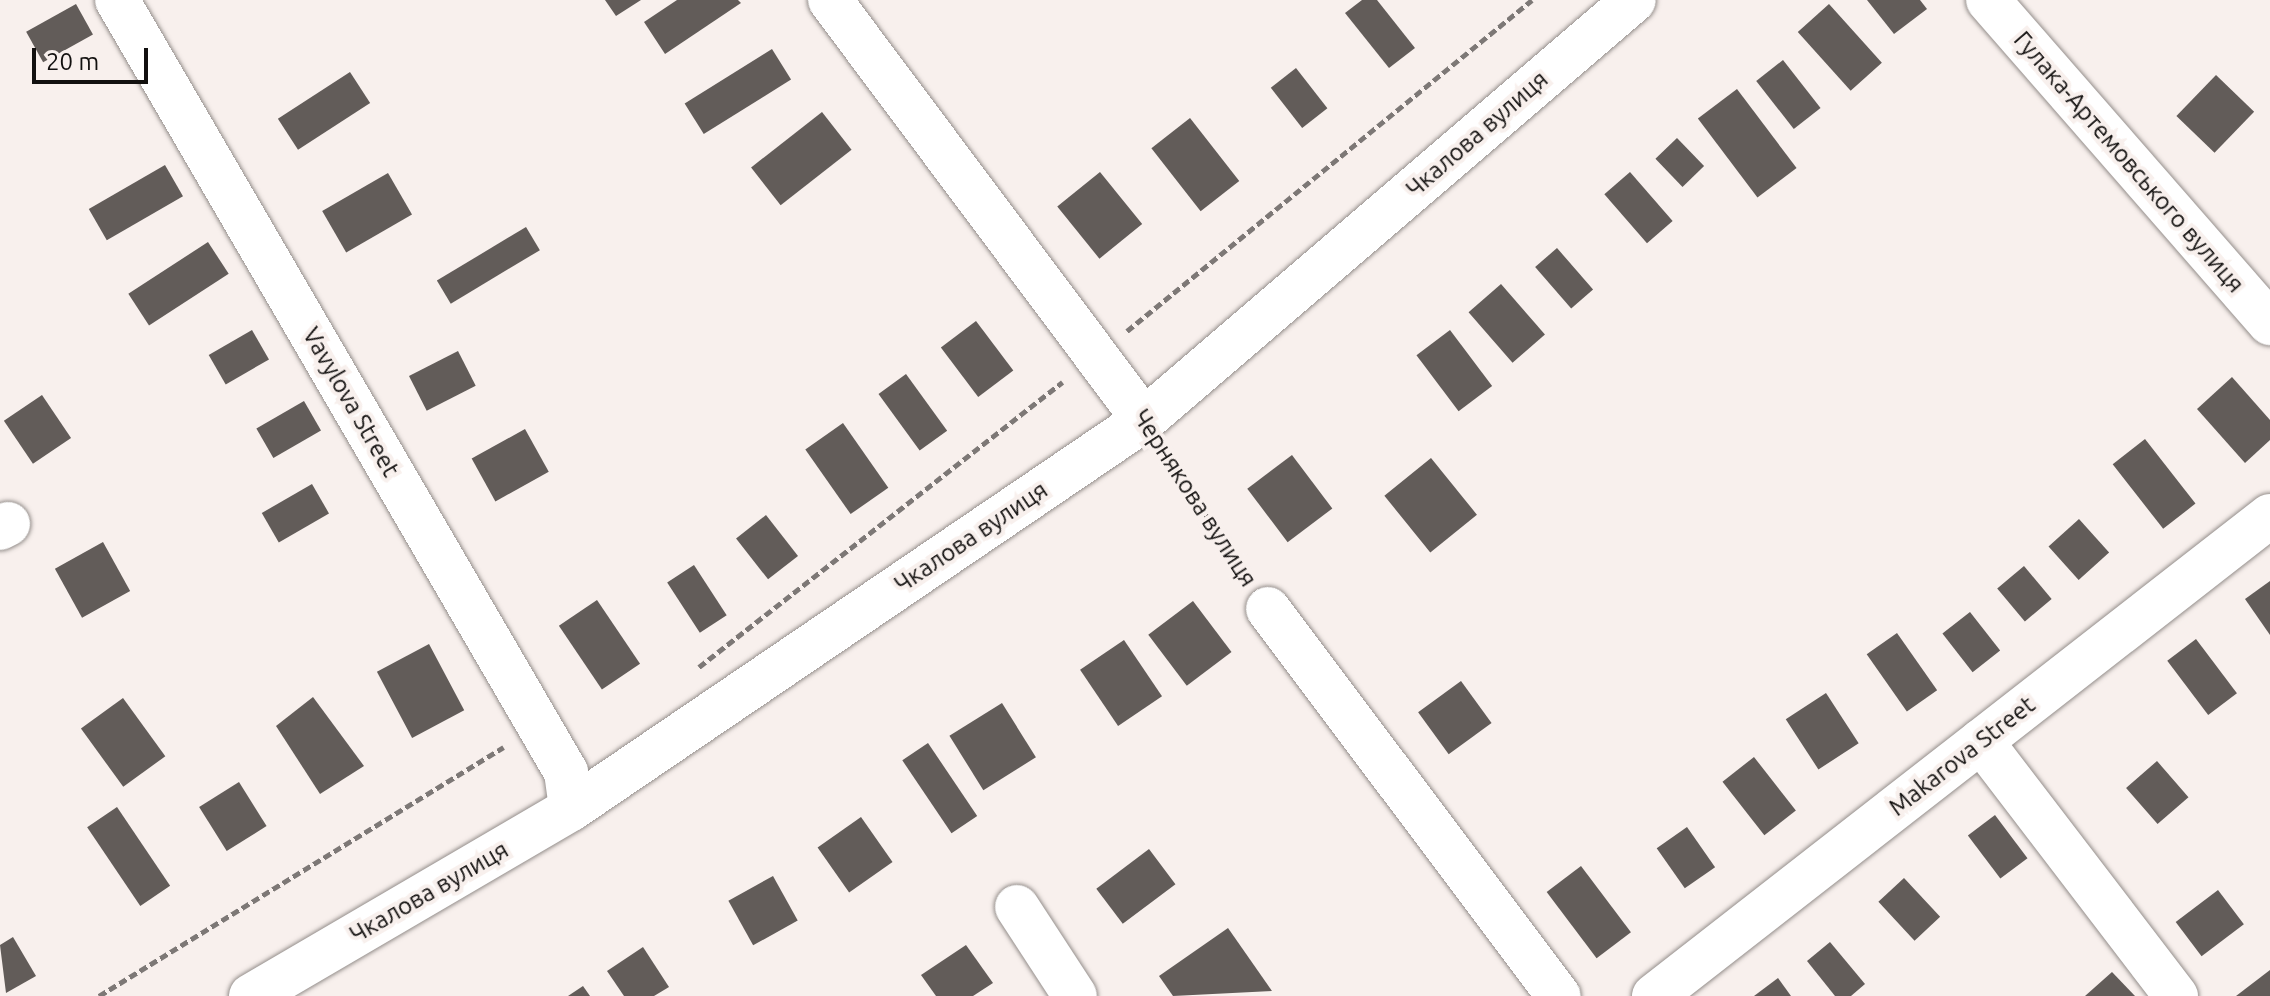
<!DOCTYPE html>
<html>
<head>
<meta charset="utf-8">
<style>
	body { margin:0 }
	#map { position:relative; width:2270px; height:996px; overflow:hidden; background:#f8f0ed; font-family:Ubuntu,sans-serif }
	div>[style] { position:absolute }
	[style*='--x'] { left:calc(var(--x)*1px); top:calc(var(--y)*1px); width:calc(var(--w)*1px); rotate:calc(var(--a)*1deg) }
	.building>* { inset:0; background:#625c59; transform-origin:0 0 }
	.path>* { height:5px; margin-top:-2.5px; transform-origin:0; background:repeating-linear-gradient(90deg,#7d7876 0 8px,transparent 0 12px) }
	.roads { filter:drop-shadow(0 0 2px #948e8b) drop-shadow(0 0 2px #948e8b) }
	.minor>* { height:44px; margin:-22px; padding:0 22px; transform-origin:22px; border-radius:22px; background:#fff }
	span { translate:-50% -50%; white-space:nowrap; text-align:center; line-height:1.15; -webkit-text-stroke:8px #f8f0ed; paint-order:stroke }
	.street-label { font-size:24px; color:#12100f }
	.scale { position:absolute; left:32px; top:48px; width:116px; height:36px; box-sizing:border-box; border:4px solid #12100f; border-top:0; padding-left:10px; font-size:24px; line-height:28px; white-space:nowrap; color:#12100f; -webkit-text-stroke:6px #f8f0ed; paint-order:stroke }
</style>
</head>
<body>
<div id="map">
	<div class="building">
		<div style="clip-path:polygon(605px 0,641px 0,616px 16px)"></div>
		<div style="clip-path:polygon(677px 0,738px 0,741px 3px,665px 54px,644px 22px)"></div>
		<div style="clip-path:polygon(1362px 0,1377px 0,1415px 48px,1389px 68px,1345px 13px)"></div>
		<div style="clip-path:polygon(1867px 0,1920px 0,1927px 9px,1894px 34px)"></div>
		<div style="left:76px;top:4px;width:35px;height:57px;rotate:61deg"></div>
		<div style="left:1829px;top:4px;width:79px;height:42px;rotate:48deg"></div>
		<div style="left:772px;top:49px;width:36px;height:103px;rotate:58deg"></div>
		<div style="left:1783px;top:60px;width:61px;height:34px;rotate:52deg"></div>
		<div style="left:1296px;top:68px;width:51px;height:32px;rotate:52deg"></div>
		<div style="left:350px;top:72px;width:37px;height:86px;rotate:57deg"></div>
		<div style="left:2216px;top:75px;width:53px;height:57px;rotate:44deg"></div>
		<div style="left:1737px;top:89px;width:99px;height:49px;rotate:53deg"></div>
		<div style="left:822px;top:112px;width:48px;height:90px;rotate:52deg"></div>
		<div style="left:1190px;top:118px;width:80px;height:49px;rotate:52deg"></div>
		<div style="left:1677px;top:138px;width:39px;height:30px;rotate:46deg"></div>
		<div style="left:165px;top:165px;width:36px;height:88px;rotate:60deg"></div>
		<div style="left:1100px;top:172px;width:67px;height:55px;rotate:51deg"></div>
		<div style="left:1630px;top:172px;width:65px;height:34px;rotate:49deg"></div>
		<div style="left:388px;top:173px;width:48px;height:76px;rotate:60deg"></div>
		<div style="left:526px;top:227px;width:27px;height:104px;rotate:59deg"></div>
		<div style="left:208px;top:242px;width:38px;height:95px;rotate:57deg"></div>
		<div style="left:1557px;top:248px;width:55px;height:29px;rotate:49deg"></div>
		<div style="left:1501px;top:284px;width:67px;height:43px;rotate:49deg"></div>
		<div style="left:976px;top:321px;width:62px;height:44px;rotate:53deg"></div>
		<div style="left:252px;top:330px;width:34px;height:50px;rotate:60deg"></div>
		<div style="left:1450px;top:330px;width:70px;height:42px;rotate:53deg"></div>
		<div style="left:458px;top:351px;width:39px;height:55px;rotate:63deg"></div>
		<div style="left:906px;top:374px;width:70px;height:34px;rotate:54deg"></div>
		<div style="clip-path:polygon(2232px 377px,2270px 420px,2270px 440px,2245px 463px,2197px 409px)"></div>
		<div style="left:42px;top:395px;width:52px;height:46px;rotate:56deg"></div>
		<div style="left:304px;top:401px;width:34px;height:55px;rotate:60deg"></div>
		<div style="left:843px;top:423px;width:79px;height:46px;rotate:55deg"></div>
		<div style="left:525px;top:429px;width:49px;height:61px;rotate:61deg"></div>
		<div style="left:2145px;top:439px;width:82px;height:41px;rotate:52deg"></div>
		<div style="left:1292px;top:455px;width:67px;height:56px;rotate:53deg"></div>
		<div style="left:1431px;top:458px;width:73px;height:60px;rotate:51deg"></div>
		<div style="left:312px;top:484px;width:34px;height:58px;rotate:60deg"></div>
		<div style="left:766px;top:515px;width:52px;height:38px;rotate:52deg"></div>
		<div style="left:2079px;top:519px;width:45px;height:41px;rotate:48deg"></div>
		<div style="left:103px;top:542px;width:56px;height:55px;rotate:61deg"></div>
		<div style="left:694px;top:565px;width:60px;height:32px;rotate:57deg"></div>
		<div style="left:2024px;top:566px;width:43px;height:35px;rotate:50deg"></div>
		<div style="clip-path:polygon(2270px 581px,2270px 635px,2245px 599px)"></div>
		<div style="left:597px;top:600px;width:77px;height:46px;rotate:56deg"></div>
		<div style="left:1193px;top:601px;width:64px;height:56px;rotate:53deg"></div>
		<div style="left:1970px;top:612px;width:49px;height:35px;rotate:52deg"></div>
		<div style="left:1897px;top:633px;width:70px;height:37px;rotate:55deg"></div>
		<div style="left:2196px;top:639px;width:68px;height:36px;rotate:53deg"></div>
		<div style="left:1124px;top:640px;width:68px;height:53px;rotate:56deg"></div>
		<div style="left:429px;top:644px;width:75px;height:59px;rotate:62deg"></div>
		<div style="left:1461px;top:681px;width:52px;height:53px;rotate:54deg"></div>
		<div style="left:1826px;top:693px;width:60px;height:48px;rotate:57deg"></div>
		<div style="clip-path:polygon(313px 697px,364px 766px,320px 794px,276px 726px)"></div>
		<div style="left:123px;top:698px;width:72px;height:52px;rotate:54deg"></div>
		<div style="left:1002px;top:703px;width:64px;height:62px;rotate:58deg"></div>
		<div style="left:928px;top:743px;width:88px;height:31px;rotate:56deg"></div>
		<div style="left:1754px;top:757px;width:68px;height:40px;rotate:52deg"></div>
		<div style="left:2157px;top:761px;width:48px;height:41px;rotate:49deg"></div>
		<div style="left:239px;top:782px;width:52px;height:47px;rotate:58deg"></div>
		<div style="left:117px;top:807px;width:95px;height:36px;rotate:56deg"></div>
		<div style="left:1995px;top:815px;width:54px;height:34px;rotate:53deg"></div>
		<div style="left:861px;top:817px;width:55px;height:53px;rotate:55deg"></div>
		<div style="left:1687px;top:827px;width:49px;height:37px;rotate:55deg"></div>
		<div style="left:1149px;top:849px;width:44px;height:66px;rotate:53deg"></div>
		<div style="left:1581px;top:866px;width:83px;height:43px;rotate:53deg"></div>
		<div style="left:773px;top:876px;width:51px;height:51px;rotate:61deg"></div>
		<div style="left:1904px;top:878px;width:53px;height:35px;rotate:47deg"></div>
		<div style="left:2218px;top:890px;width:43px;height:53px;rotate:53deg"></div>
		<div style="clip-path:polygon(1228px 928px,1272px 991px,1173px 996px,1159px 976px)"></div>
		<div style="clip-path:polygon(13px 937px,36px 976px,6px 993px,0 945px)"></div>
		<div style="clip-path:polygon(1830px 942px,1865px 984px,1851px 996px,1835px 996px,1807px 961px)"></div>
		<div style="clip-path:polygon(966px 945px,993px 983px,973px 996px,936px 996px,921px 975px)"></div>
		<div style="clip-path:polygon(643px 947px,669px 987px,654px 996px,624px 996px,607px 971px)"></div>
		<div style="clip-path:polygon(2270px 970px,2270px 996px,2236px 996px)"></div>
		<div style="clip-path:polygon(2112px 972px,2135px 996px,2085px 996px)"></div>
		<div style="clip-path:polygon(1778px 978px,1791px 996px,1754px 996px)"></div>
		<div style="clip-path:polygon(583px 986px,590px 996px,568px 996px)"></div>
	</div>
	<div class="path">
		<div style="--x:1127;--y:331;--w:523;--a:-39.26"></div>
		<div style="--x:1166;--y:455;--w:146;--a:56.4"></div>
		<div style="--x:699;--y:667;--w:462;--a:-38.1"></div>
		<div style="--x:99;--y:996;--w:475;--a:-31.6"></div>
	</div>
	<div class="roads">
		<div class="minor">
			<div style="--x:117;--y:0;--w:893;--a:59.82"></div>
			<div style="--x:566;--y:772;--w:37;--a:82"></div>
			<div style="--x:830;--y:0;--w:524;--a:53.22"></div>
			<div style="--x:1988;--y:0;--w:429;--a:48.9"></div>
			<div style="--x:0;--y:528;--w:9;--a:-27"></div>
			<div style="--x:1268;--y:609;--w:484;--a:53.1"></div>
			<div style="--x:1981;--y:741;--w:321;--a:52.6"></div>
			<div style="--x:1017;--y:907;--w:106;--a:56.9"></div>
			<div style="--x:251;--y:996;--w:371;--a:-30.3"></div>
			<div style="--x:571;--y:809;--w:693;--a:-34.17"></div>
			<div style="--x:1144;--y:420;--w:645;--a:-40.6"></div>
			<div style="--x:1654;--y:996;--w:781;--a:-37.93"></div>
		</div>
	</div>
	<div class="street-label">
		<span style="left:1477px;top:134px;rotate:-41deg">Чкалова вулиця</span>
		<span style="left:2129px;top:162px;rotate:49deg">Гулака-Артемовського вулиця</span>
		<span style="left:351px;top:402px;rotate:60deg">Vavylova Street</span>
		<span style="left:1195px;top:498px;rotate:57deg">Чернякова вулиця</span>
		<span style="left:971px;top:537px;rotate:-34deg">Чкалова вулиця</span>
		<span style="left:1962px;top:756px;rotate:-38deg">Makarova Street</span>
		<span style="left:429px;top:892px;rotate:-30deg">Чкалова вулиця</span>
	</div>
	<div class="scale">20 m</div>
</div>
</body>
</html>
